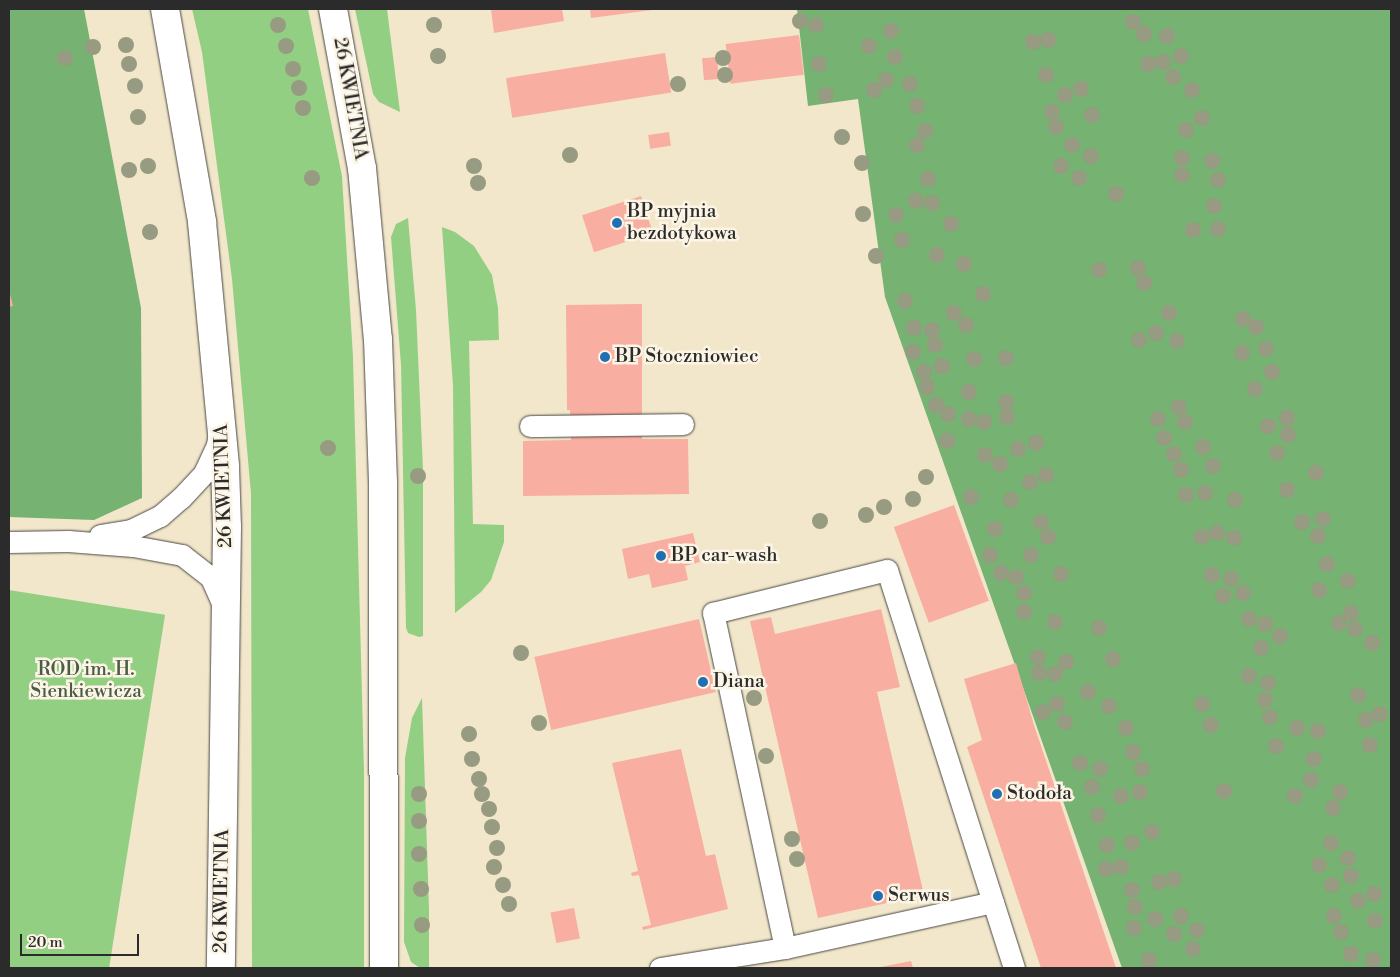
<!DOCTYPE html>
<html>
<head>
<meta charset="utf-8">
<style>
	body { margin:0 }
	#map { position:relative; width:1400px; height:977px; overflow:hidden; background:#f2e7cb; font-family:"Libre Bodoni",serif }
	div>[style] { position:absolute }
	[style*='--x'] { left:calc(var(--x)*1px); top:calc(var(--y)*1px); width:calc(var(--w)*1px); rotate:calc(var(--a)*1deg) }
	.green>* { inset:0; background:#93cf83; transform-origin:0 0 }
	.forest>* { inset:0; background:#76b271 }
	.building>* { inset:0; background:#f8aea0; transform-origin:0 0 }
	.roads { filter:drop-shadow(0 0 1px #494743) drop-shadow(0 0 1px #494743) }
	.lane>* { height:21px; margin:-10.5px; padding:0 10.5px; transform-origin:10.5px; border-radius:10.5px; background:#fff }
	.secondary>* { height:28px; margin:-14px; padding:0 14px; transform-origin:14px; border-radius:14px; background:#fff }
	.trees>* { width:16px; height:16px; margin:-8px; border-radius:50%; background:#969b81 }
	.dots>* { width:14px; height:14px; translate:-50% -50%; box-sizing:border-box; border:2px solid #fcf5e5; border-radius:50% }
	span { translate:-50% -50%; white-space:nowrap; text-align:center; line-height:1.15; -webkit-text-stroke:5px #fcf5e5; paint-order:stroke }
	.street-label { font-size:19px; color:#2b2b2b }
	.poi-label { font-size:19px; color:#2b2b2b }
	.left { translate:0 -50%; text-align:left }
	.park-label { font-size:19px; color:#4a5c45 }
	.frame { position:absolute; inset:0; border:10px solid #2b2b2b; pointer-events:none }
	.scale { position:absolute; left:20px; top:934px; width:119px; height:22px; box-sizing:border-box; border:2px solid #2b2b2b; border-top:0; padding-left:6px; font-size:15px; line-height:18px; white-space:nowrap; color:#2b2b2b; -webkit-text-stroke:4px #fcf5e5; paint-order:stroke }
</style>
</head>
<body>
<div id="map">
	<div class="green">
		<div style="clip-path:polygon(192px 9px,308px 9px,342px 176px,353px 357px,364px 771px,364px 968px,252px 968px,251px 494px,232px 279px,202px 52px)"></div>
		<div style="clip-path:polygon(355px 9px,387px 9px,400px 112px,379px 102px,373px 94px)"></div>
		<div style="clip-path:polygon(408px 218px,416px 310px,423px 469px,423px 636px,419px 637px,408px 633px,406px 628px,401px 365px,391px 237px,396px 224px)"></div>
		<div style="clip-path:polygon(442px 227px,455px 232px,474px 246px,492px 275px,498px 308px,499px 340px,469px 341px,473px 524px,504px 525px,504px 542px,491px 580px,481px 592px,455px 613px,453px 386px)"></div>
		<div style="left:9px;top:590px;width:158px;height:378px;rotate:9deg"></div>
		<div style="clip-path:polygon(422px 698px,429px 909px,429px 968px,420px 968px,411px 962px,404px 942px,405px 758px,412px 718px)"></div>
	</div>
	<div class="forest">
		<div style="clip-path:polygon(9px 9px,84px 9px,141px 308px,142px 498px,94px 520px,9px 517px)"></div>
		<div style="clip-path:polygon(797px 9px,1391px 9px,1391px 968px,1122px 968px,885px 297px,858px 99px,808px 106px)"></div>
	</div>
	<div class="building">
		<div style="clip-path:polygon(491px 9px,562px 9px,564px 21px,494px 33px)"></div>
		<div style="clip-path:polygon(590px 9px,652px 9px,652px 10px,591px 18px)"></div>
		<div style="left:799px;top:35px;width:40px;height:74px;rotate:83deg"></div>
		<div style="left:665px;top:53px;width:40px;height:161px;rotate:81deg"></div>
		<div style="left:717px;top:57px;width:22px;height:15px;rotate:85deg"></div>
		<div style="left:669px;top:132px;width:14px;height:21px;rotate:82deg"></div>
		<div style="left:641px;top:196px;width:39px;height:62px;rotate:72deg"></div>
		<div style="clip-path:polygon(9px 290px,13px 306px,9px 307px)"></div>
		<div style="clip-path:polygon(642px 304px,642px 439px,688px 439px,689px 494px,523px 496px,523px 441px,571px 440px,570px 410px,567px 410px,566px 305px)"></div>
		<div style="left:954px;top:505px;width:102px;height:64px;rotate:70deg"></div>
		<div style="clip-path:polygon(693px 533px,700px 562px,685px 566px,688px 580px,652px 588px,649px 574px,628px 579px,622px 549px)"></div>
		<div style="clip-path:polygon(881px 609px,900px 687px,877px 692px,924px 895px,818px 918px,750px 621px,771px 617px,775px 634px)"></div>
		<div style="left:699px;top:619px;width:75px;height:169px;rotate:77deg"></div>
		<div style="clip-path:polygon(1016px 663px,1034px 725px,1116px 968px,1041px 968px,967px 747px,982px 740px,964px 679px)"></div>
		<div style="clip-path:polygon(681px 749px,706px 856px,715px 854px,728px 909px,643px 930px,642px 927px,651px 925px,639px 875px,632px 876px,631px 873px,638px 871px,612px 763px)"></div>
		<div style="left:574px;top:908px;width:31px;height:24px;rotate:79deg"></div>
		<div style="clip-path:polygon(911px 961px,913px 968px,881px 968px,881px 967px)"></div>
	</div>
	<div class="roads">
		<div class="lane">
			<div style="--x:530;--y:426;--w:153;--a:-0.7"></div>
			<div style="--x:100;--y:535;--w:31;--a:-9"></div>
			<div style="--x:131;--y:530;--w:32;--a:-26"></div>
			<div style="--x:160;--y:516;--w:28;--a:-41"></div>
			<div style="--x:181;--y:498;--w:34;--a:-47"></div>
			<div style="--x:204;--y:473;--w:31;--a:-65"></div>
			<div style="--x:217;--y:445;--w:13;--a:-81"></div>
			<div style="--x:9;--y:542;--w:59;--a:-1"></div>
			<div style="--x:68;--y:541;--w:65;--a:4.4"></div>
			<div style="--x:133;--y:546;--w:50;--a:10.4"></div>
			<div style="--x:182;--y:555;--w:37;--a:38"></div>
			<div style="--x:211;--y:578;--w:30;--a:66"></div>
			<div style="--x:785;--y:948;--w:343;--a:-102.1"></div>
			<div style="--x:713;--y:613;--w:179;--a:-13.9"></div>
			<div style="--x:887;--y:570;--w:418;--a:72.3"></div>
			<div style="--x:660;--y:968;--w:127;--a:-9.1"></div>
			<div style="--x:785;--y:948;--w:213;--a:-12.5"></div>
		</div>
		<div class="secondary">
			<div style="--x:165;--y:9;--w:216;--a:80.1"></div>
			<div style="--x:202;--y:222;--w:246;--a:84.6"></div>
			<div style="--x:225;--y:467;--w:60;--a:88.1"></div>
			<div style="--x:227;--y:527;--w:441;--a:90.8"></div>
			<div style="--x:333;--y:9;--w:162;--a:79.7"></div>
			<div style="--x:362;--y:168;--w:172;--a:84.7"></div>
			<div style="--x:378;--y:339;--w:144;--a:88"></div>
			<div style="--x:383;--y:483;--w:485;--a:89.9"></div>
		</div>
	</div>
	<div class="trees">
		<div style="left:800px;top:21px"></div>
		<div style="left:1133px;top:22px"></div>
		<div style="left:278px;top:25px"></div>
		<div style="left:434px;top:25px"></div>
		<div style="left:816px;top:25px"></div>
		<div style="left:891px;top:31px"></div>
		<div style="left:1144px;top:34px"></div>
		<div style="left:1167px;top:36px"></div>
		<div style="left:1048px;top:40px"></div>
		<div style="left:1033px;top:42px"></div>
		<div style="left:126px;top:45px"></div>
		<div style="left:286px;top:46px"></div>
		<div style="left:869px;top:46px"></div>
		<div style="left:93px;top:47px"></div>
		<div style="left:438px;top:56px"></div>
		<div style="left:1181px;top:56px"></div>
		<div style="left:895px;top:57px"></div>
		<div style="left:65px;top:58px"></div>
		<div style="left:723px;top:58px"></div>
		<div style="left:1163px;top:62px"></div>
		<div style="left:129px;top:64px"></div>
		<div style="left:819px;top:64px"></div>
		<div style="left:1148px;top:64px"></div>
		<div style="left:293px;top:69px"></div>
		<div style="left:725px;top:75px"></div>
		<div style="left:1046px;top:75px"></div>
		<div style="left:1173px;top:77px"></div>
		<div style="left:886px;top:80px"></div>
		<div style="left:678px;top:84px"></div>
		<div style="left:910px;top:84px"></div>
		<div style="left:135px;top:86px"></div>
		<div style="left:299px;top:88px"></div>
		<div style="left:1081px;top:89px"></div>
		<div style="left:874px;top:90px"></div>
		<div style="left:1192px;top:90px"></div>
		<div style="left:826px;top:95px"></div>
		<div style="left:1065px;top:95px"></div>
		<div style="left:917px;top:106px"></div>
		<div style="left:303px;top:108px"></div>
		<div style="left:1052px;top:112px"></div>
		<div style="left:1092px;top:115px"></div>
		<div style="left:138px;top:117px"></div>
		<div style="left:1202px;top:118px"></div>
		<div style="left:1056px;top:127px"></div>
		<div style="left:1186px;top:130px"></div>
		<div style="left:925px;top:131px"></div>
		<div style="left:842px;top:137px"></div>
		<div style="left:917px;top:145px"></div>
		<div style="left:1072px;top:145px"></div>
		<div style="left:570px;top:155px"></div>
		<div style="left:1091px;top:156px"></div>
		<div style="left:1182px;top:158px"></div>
		<div style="left:1212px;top:161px"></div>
		<div style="left:862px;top:163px"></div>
		<div style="left:148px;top:166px"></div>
		<div style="left:474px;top:166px"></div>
		<div style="left:1061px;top:166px"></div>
		<div style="left:129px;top:170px"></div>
		<div style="left:1182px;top:175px"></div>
		<div style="left:312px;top:178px"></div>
		<div style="left:1079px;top:178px"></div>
		<div style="left:928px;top:179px"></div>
		<div style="left:1218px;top:180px"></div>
		<div style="left:478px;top:183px"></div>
		<div style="left:1116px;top:194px"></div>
		<div style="left:916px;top:201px"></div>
		<div style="left:932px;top:203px"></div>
		<div style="left:1214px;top:206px"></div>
		<div style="left:863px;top:214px"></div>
		<div style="left:896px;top:215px"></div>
		<div style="left:951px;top:224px"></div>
		<div style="left:1218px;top:229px"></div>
		<div style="left:1193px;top:230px"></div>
		<div style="left:150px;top:232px"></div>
		<div style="left:902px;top:240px"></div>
		<div style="left:937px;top:255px"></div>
		<div style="left:876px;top:256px"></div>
		<div style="left:964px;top:264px"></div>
		<div style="left:1138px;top:268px"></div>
		<div style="left:1099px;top:270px"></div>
		<div style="left:1144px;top:283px"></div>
		<div style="left:983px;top:294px"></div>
		<div style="left:905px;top:301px"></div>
		<div style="left:954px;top:313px"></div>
		<div style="left:1169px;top:313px"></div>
		<div style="left:1243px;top:319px"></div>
		<div style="left:966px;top:325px"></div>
		<div style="left:1256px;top:327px"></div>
		<div style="left:914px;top:328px"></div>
		<div style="left:932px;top:330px"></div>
		<div style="left:1156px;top:333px"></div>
		<div style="left:1139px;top:340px"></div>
		<div style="left:1177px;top:341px"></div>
		<div style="left:935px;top:345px"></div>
		<div style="left:1266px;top:349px"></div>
		<div style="left:913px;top:352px"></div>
		<div style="left:1242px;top:353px"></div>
		<div style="left:1006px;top:358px"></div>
		<div style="left:974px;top:359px"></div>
		<div style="left:942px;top:366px"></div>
		<div style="left:924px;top:372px"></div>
		<div style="left:1272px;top:372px"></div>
		<div style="left:927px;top:387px"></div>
		<div style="left:1255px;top:389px"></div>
		<div style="left:969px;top:392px"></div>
		<div style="left:1006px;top:402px"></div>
		<div style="left:936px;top:405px"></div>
		<div style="left:1179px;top:407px"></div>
		<div style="left:948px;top:414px"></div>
		<div style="left:1007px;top:417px"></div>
		<div style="left:1287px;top:418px"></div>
		<div style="left:969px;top:419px"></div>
		<div style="left:1158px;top:419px"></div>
		<div style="left:984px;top:422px"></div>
		<div style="left:1185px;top:422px"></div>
		<div style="left:1268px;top:426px"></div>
		<div style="left:1288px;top:435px"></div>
		<div style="left:1164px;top:438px"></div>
		<div style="left:947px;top:441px"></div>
		<div style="left:1036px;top:443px"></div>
		<div style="left:1203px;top:447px"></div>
		<div style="left:328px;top:448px"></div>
		<div style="left:1018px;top:449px"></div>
		<div style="left:1277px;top:453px"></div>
		<div style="left:1174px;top:454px"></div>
		<div style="left:985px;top:455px"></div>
		<div style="left:1000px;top:464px"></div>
		<div style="left:1213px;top:466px"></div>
		<div style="left:1181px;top:470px"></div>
		<div style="left:1316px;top:473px"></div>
		<div style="left:1046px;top:475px"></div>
		<div style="left:418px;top:476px"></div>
		<div style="left:926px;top:477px"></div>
		<div style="left:1030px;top:482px"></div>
		<div style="left:1287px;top:490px"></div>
		<div style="left:1205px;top:493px"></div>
		<div style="left:1186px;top:495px"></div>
		<div style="left:971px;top:497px"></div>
		<div style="left:913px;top:499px"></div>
		<div style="left:1011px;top:500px"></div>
		<div style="left:1235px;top:500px"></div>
		<div style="left:884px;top:507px"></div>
		<div style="left:866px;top:515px"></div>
		<div style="left:1323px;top:519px"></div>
		<div style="left:820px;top:521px"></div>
		<div style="left:1041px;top:522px"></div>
		<div style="left:1302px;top:522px"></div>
		<div style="left:995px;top:529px"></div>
		<div style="left:1217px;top:533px"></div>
		<div style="left:1318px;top:536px"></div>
		<div style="left:1048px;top:537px"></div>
		<div style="left:1202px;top:537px"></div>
		<div style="left:1234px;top:538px"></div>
		<div style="left:990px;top:555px"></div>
		<div style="left:1031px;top:555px"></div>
		<div style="left:1327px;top:564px"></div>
		<div style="left:1001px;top:573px"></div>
		<div style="left:1061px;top:574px"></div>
		<div style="left:1212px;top:575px"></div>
		<div style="left:1016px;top:577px"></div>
		<div style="left:1231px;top:579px"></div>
		<div style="left:1348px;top:581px"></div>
		<div style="left:1319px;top:590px"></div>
		<div style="left:1024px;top:593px"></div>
		<div style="left:1243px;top:593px"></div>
		<div style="left:1223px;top:596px"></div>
		<div style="left:1024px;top:612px"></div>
		<div style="left:1351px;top:613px"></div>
		<div style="left:1249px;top:619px"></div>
		<div style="left:1055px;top:622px"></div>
		<div style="left:1339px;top:623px"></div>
		<div style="left:1265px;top:624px"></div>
		<div style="left:1099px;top:628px"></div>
		<div style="left:1355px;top:629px"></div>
		<div style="left:1280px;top:636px"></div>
		<div style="left:1372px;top:643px"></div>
		<div style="left:1261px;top:648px"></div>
		<div style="left:521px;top:653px"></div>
		<div style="left:1038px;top:657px"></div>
		<div style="left:1113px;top:659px"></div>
		<div style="left:1066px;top:662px"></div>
		<div style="left:1039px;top:673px"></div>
		<div style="left:1055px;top:674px"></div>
		<div style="left:1249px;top:676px"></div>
		<div style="left:1268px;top:683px"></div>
		<div style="left:1088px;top:692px"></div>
		<div style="left:1358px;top:695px"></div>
		<div style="left:754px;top:698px"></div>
		<div style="left:1265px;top:700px"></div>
		<div style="left:1057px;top:704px"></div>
		<div style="left:1202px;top:704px"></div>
		<div style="left:1109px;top:706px"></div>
		<div style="left:1043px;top:712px"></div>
		<div style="left:1380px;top:714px"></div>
		<div style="left:1270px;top:717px"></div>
		<div style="left:1366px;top:720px"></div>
		<div style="left:1065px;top:722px"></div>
		<div style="left:539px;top:723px"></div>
		<div style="left:1211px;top:725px"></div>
		<div style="left:1126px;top:728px"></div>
		<div style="left:1297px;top:728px"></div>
		<div style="left:1318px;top:731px"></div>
		<div style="left:469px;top:734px"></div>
		<div style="left:1370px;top:745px"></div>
		<div style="left:1276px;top:746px"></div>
		<div style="left:1133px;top:752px"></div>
		<div style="left:766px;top:756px"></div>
		<div style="left:472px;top:759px"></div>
		<div style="left:1314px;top:759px"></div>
		<div style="left:1080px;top:763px"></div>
		<div style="left:1100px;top:769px"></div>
		<div style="left:1142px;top:769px"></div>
		<div style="left:479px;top:779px"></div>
		<div style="left:1311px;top:780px"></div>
		<div style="left:1092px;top:787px"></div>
		<div style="left:1224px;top:791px"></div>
		<div style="left:1140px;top:792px"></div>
		<div style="left:1340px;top:792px"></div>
		<div style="left:419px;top:794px"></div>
		<div style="left:482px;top:794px"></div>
		<div style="left:1121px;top:796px"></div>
		<div style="left:1295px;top:796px"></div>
		<div style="left:1333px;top:808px"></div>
		<div style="left:489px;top:809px"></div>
		<div style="left:1098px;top:815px"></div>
		<div style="left:419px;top:821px"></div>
		<div style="left:492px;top:827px"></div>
		<div style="left:1152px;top:832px"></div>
		<div style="left:792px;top:839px"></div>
		<div style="left:1132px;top:843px"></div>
		<div style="left:1331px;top:843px"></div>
		<div style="left:1107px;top:845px"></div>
		<div style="left:497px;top:848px"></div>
		<div style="left:419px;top:854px"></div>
		<div style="left:1348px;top:858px"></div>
		<div style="left:797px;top:859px"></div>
		<div style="left:1319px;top:865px"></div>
		<div style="left:494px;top:867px"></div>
		<div style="left:1121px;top:867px"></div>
		<div style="left:1106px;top:869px"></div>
		<div style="left:1351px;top:876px"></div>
		<div style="left:1174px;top:879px"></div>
		<div style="left:1159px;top:882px"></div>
		<div style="left:503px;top:885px"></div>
		<div style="left:1332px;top:885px"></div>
		<div style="left:421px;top:889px"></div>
		<div style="left:1132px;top:890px"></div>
		<div style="left:1374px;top:894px"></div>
		<div style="left:1358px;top:901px"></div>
		<div style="left:509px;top:904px"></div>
		<div style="left:1135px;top:907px"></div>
		<div style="left:1181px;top:916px"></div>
		<div style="left:1334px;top:916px"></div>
		<div style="left:1155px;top:919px"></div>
		<div style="left:1375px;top:921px"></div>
		<div style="left:422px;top:925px"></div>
		<div style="left:1134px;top:928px"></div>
		<div style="left:1197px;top:930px"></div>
		<div style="left:1341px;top:932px"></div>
		<div style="left:1174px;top:934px"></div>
		<div style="left:1193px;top:949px"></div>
		<div style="left:1351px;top:954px"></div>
		<div style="left:1149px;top:960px"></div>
		<div style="left:1373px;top:960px"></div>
	</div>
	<div class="dots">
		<div style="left:617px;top:223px;background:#1f6fb2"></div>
		<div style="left:605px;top:357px;background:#1f6fb2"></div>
		<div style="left:661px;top:556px;background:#1f6fb2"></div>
		<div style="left:703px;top:682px;background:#1f6fb2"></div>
		<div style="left:997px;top:794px;background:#1f6fb2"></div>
		<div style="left:878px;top:896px;background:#1f6fb2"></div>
	</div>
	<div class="street-label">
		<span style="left:350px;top:99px;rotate:80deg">26 KWIETNIA</span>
		<span style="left:224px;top:486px;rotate:-92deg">26 KWIETNIA</span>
		<span style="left:222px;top:891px;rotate:-89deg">26 KWIETNIA</span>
	</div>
	<div class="poi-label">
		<span class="left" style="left:627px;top:223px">BP myjnia<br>bezdotykowa</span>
		<span class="left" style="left:615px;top:357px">BP Stoczniowiec</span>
		<span class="left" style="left:671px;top:556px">BP car-wash</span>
		<span class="left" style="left:713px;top:682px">Diana</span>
		<span class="left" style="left:1007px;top:794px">Stodoła</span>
		<span class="left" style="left:888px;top:896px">Serwus</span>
	</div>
	<div class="park-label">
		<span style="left:86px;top:681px">ROD im. H.<br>Sienkiewicza</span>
	</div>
	<div class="frame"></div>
	<div class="scale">20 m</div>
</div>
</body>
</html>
